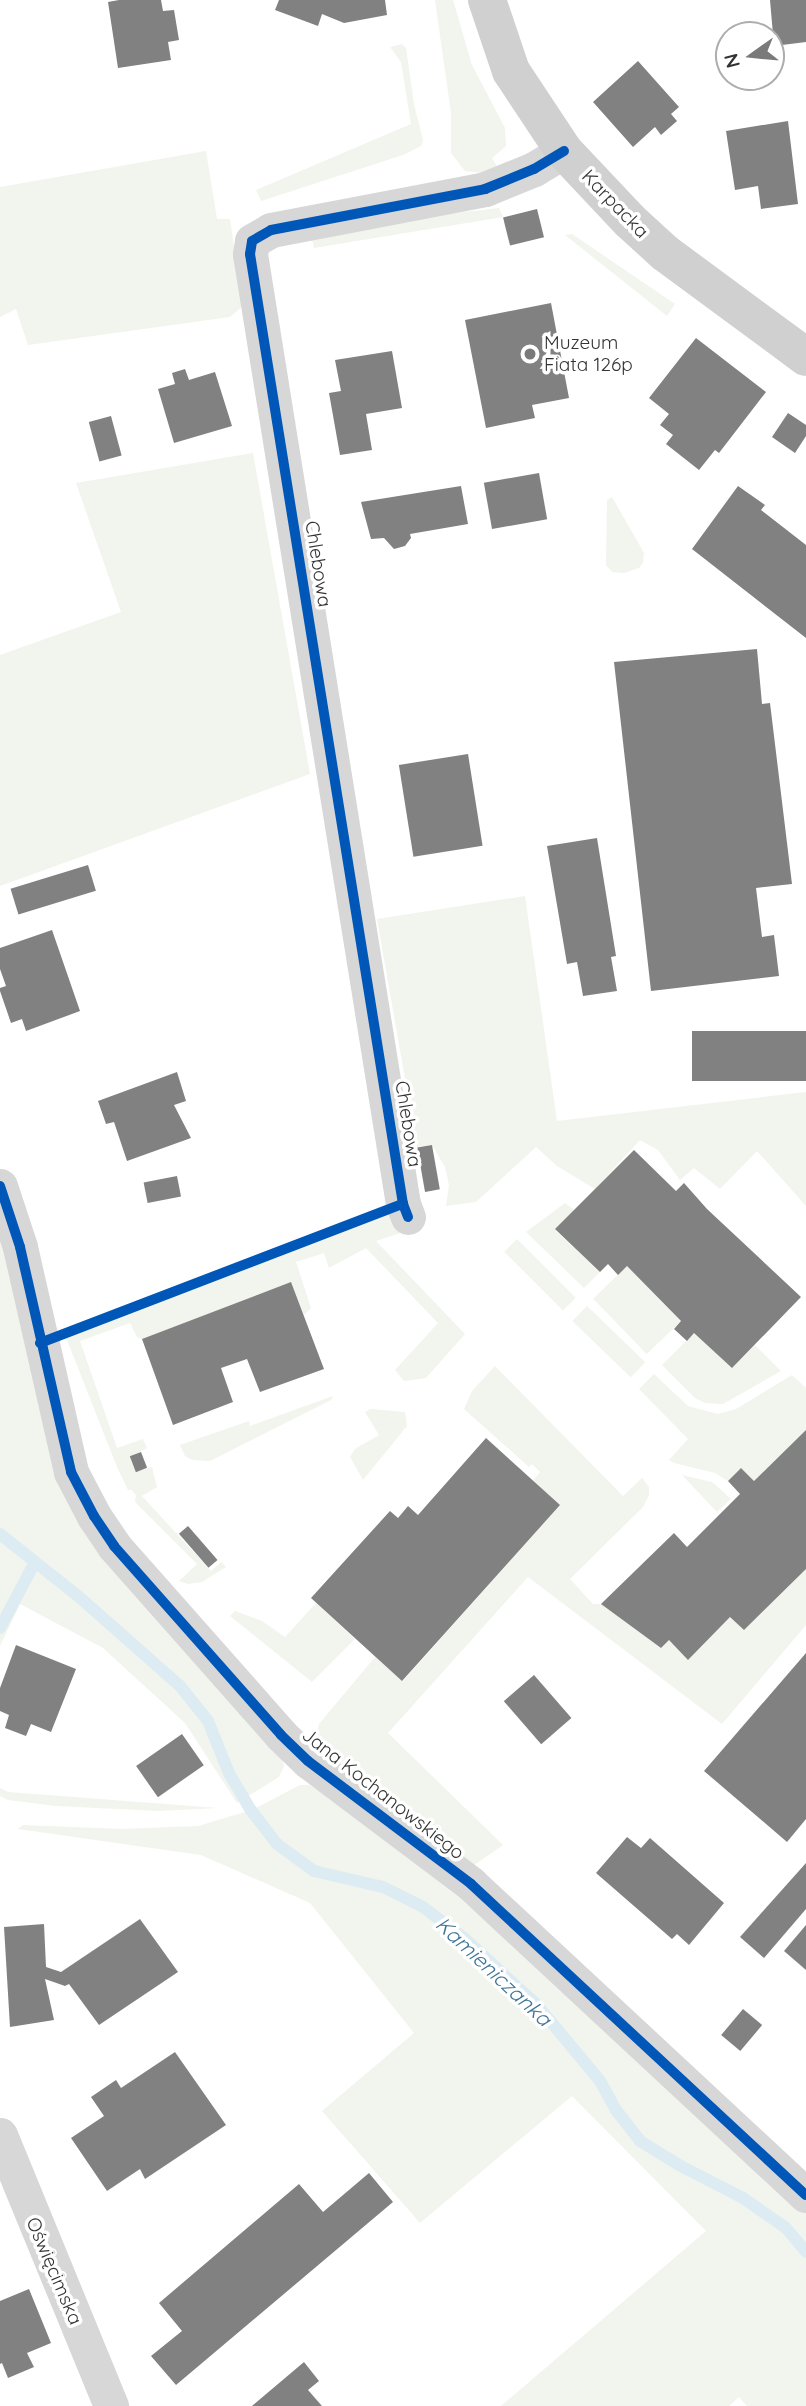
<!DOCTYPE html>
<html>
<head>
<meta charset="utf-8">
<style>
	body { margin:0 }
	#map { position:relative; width:806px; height:2406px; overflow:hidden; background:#fff; font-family:Quicksand,sans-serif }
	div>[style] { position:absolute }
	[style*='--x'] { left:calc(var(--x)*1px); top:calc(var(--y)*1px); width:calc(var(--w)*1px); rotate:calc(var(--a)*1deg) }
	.green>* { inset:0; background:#f1f5ed; transform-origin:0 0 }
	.stream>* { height:12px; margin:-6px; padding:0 6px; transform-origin:6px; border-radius:6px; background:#ddebf3 }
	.building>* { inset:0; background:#818181; transform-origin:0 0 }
	.street>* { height:35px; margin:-17.5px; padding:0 17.5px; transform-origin:17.5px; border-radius:17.5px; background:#d7d7d7 }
	.secondary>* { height:38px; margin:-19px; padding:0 19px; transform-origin:19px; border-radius:19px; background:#d0d0d0 }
	.cycleway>* { height:10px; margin:-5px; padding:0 5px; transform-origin:5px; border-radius:5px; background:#0057b8 }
	.dots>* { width:19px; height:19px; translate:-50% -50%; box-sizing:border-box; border:4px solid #fff; border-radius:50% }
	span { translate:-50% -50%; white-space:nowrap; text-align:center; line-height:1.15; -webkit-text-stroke:7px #fff; paint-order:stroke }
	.street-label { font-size:19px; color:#333 }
	.poi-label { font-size:19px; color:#333 }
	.left { translate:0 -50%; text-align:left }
	.water-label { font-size:21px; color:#3f7597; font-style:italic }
	.north { position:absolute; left:715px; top:21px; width:70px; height:70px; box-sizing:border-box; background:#fff; border:2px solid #adadad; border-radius:50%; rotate:255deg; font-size:19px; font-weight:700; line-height:28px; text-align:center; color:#333 }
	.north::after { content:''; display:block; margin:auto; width:24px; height:32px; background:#7a7a7a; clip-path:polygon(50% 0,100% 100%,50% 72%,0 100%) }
</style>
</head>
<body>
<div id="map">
	<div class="green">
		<div style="clip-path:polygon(435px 0,453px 0,472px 65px,505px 128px,506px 146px,492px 158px,497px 166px,483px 173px,465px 171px,451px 153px,451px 113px)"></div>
		<div style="clip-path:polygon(402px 44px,406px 48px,414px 104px,423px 140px,421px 146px,403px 155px,261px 201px,256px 190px,411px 124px,401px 62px,390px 47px)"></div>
		<div style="clip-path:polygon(206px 151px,217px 219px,230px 219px,243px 306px,230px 317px,28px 345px,16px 309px,0 317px,0 187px)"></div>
		<div style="clip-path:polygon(499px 208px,503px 217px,314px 248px,312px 239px,446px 214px)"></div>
		<div style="clip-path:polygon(572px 234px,675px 304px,667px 316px,565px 235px)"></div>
		<div style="clip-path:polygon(253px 453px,310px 774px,0 886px,0 655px,121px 612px,76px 483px)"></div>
		<div style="clip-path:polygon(612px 497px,644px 553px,643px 563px,639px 568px,624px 573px,612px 572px,606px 565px,607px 500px)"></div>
		<div style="clip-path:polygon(525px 896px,557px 1121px,806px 1092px,806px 1206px,757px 1151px,720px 1189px,694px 1168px,680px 1180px,658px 1150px,640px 1140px,595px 1189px,557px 1166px,536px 1147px,476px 1202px,446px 1206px,449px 1185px,445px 1167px,432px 1145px,417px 1147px,377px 919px)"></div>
		<div style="clip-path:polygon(565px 1203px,574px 1210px,555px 1230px,600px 1272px,584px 1288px,526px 1232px)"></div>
		<div style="clip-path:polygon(395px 1212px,404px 1232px,376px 1241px,465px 1334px,426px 1378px,404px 1381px,395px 1370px,438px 1323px,366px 1248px,329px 1268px,324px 1253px,296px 1262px,311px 1308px,304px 1315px,291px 1283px,142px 1339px,137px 1337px,130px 1323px,80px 1341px,117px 1448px,143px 1439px,147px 1448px,130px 1457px,136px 1472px,152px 1467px,157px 1487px,142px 1496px,211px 1571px,221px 1562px,226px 1567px,202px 1582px,188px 1584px,179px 1581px,197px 1564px,135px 1502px,136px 1496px,132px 1490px,128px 1490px,117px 1467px,65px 1335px)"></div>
		<div style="clip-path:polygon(0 1214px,46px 1433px,281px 1756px,284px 1766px,279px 1777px,237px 1803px,185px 1723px,103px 1648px,20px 1604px,0 1646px)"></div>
		<div style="left:517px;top:1239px;width:83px;height:18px;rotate:45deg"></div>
		<div style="left:627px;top:1266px;width:77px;height:47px;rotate:46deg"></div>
		<div style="left:587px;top:1306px;width:81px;height:21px;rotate:44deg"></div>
		<div style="clip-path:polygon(694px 1333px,732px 1368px,755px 1345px,781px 1371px,723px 1404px,705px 1403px,695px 1398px,662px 1365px)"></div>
		<div style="clip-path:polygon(495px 1366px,623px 1496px,642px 1478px,649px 1487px,649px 1495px,643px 1507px,570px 1579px,593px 1604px,601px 1604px,661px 1648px,669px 1640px,688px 1660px,730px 1617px,744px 1630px,806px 1569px,806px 1625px,722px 1724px,528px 1577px,388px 1733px,503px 1845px,473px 1866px,318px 1750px,316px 1736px,319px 1724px,375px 1657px,403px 1681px,560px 1505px,533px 1481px,540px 1472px,532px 1464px,529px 1467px,464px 1409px,472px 1391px)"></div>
		<div style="clip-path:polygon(654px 1374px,688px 1406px,718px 1414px,736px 1409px,792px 1375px,806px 1388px,806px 1430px,754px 1481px,741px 1468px,728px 1481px,715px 1473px,674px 1463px,669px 1460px,688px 1439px,639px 1389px)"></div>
		<div style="clip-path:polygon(333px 1396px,331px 1400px,210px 1461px,192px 1460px,185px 1456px,180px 1445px,249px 1421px,250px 1426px)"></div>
		<div style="clip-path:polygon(371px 1409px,405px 1412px,407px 1426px,363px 1480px,350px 1457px,355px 1449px,379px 1435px,365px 1412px)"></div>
		<div style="clip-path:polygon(682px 1475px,712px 1482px,731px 1499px,717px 1512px)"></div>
		<div style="clip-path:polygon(316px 1603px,355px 1639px,312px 1682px,230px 1616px,235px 1611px,262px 1621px,285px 1637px)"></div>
		<div style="clip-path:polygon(300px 1785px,309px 1785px,322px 1792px,460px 1898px,806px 2212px,806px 2406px,747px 2406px,739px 2397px,729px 2406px,501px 2406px,706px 2231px,572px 2096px,420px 2223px,322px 2111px,414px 2033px,310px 1903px,201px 1855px,18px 1829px,23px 1825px,122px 1829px,198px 1826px,252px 1810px)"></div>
		<div style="clip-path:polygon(0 1788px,8px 1792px,218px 1808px,158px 1811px,56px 1806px,8px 1800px,0 1796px)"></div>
	</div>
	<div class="stream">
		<div style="--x:0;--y:1534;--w:100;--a:38.5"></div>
		<div style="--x:78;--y:1596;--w:136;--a:41.4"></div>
		<div style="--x:180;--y:1686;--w:45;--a:51.3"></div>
		<div style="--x:208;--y:1721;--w:56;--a:68"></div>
		<div style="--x:229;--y:1773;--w:42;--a:59.7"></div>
		<div style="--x:250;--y:1809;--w:44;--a:52.4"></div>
		<div style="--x:277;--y:1844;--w:46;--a:36.1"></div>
		<div style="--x:314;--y:1871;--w:71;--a:13.1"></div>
		<div style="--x:383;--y:1887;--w:45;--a:26.6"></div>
		<div style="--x:423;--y:1907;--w:51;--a:37.1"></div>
		<div style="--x:464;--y:1938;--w:99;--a:42.5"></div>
		<div style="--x:537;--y:2005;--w:99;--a:50.3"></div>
		<div style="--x:600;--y:2081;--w:33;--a:61"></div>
		<div style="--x:616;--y:2110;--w:39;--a:52"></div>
		<div style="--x:640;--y:2141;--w:46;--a:31.6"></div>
		<div style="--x:679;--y:2165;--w:72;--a:27.3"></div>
		<div style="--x:743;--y:2198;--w:52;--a:34.9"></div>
		<div style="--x:786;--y:2228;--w:31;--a:50"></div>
		<div style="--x:0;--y:1628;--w:72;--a:-62"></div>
	</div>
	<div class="building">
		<div style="clip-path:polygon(119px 0,161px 0,163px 11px,174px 10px,179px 40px,168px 42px,171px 60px,118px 68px,108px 2px)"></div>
		<div style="clip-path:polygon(279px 0,385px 0,387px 15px,344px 23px,322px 14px,318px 26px,275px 10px)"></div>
		<div style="clip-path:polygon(770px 0,806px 0,806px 42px,774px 46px)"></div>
		<div style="clip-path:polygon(638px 61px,679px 107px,671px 114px,677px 121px,661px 135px,655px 127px,633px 147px,593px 102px)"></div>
		<div style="clip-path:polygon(788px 121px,798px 204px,761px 209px,758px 186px,735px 190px,726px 131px)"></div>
		<div style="left:537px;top:209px;width:29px;height:35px;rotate:76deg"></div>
		<div style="clip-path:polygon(551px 303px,569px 398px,532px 405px,535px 418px,486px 428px,465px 320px)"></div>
		<div style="clip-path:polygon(696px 338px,766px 392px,719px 453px,715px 450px,699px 470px,666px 444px,673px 435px,660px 425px,669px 414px,649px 398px)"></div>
		<div style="clip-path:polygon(392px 351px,402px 408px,366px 414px,372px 450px,340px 455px,329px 393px,341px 391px,335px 360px)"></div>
		<div style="clip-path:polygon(185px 369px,189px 380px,215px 372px,232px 426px,174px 443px,158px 389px,175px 384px,172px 373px)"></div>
		<div style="clip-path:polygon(788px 413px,806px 425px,806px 436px,795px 453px,772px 437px)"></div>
		<div style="left:111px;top:416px;width:41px;height:23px;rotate:75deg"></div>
		<div style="left:539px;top:473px;width:47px;height:56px;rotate:80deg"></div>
		<div style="clip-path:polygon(461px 486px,468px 524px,410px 534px,411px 538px,405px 546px,394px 549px,384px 538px,371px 539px,361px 502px)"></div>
		<div style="clip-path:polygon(738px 486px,765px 505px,761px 510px,806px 545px,806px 638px,692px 549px)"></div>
		<div style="clip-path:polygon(757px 649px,762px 704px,770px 703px,792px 884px,756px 888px,762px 937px,774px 935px,779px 976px,651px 991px,614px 662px)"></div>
		<div style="left:468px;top:754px;width:93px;height:70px;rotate:81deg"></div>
		<div style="clip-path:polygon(597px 838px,616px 956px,611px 957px,617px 991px,583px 996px,577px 962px,567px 964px,547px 846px)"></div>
		<div style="left:88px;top:865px;width:27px;height:81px;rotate:73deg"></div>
		<div style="clip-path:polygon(52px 930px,80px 1011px,26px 1031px,22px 1019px,11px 1023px,0 991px,0 988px,6px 986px,0 969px,0 948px)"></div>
		<div style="left:806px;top:1031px;width:50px;height:114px;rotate:90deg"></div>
		<div style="clip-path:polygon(177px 1072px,186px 1101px,174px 1105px,191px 1138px,127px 1161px,114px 1122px,106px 1124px,98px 1101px)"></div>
		<div style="left:432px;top:1145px;width:45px;height:15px;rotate:80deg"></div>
		<div style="clip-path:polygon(634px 1150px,676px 1191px,684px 1183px,707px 1209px,801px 1297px,732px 1368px,694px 1333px,687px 1341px,674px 1329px,681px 1321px,627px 1266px,618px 1275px,608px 1264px,600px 1272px,555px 1229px)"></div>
		<div style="left:177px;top:1176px;width:21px;height:34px;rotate:79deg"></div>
		<div style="clip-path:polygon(291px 1282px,324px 1369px,260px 1392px,247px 1359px,221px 1368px,233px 1402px,173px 1425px,142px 1339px)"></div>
		<div style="clip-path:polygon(806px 1430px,806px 1569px,744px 1630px,730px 1617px,688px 1660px,669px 1640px,661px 1648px,601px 1604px,674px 1533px,687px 1547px,740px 1494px,728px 1481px,741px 1468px,754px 1481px)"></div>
		<div style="clip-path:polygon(486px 1438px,560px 1505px,402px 1681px,311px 1598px,390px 1511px,398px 1518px,408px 1506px,418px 1515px)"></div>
		<div style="left:141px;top:1452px;width:17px;height:12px;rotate:69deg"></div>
		<div style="left:188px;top:1526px;width:45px;height:12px;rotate:49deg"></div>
		<div style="clip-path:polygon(16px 1645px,76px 1669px,51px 1732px,31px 1724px,26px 1736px,5px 1728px,9px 1715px,0 1711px,0 1688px)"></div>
		<div style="clip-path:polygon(806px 1653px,806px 1819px,787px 1842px,704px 1771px)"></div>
		<div style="left:534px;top:1675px;width:57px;height:40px;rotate:49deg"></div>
		<div style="left:182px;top:1734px;width:38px;height:56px;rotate:55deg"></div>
		<div style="clip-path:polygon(627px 1837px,641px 1848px,650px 1838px,724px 1903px,689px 1945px,677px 1934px,672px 1939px,596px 1873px)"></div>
		<div style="clip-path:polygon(806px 1863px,806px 1909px,764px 1958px,740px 1937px)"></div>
		<div style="clip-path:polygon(140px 1919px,178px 1972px,99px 2025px,69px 1984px,65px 1986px,45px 1979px,54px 2020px,10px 2027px,4px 1927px,44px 1924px,46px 1967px,61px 1972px)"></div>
		<div style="clip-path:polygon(806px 1925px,806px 1970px,784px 1951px)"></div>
		<div style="left:743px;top:2009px;width:25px;height:34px;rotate:40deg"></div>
		<div style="clip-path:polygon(175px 2052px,226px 2125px,145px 2179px,140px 2169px,107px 2191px,71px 2138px,104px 2116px,91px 2097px,116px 2080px,121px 2088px)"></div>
		<div style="clip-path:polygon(369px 2173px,393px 2202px,176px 2385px,151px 2356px,182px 2331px,159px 2303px,299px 2184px,323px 2212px)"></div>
		<div style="clip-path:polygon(29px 2289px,51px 2343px,27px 2353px,34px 2367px,8px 2378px,2px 2363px,0 2364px,0 2301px)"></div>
		<div style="clip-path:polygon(304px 2362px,319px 2381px,308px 2390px,322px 2406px,252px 2406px)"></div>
	</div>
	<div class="street">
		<div style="--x:0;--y:1186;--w:64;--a:71.8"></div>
		<div style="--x:20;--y:1247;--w:231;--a:77.2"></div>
		<div style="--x:71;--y:1472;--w:50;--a:62.4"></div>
		<div style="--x:94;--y:1516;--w:36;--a:56"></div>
		<div style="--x:114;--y:1546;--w:252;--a:48.5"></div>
		<div style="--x:281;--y:1735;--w:37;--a:44"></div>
		<div style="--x:308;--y:1761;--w:204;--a:37"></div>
		<div style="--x:471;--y:1884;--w:457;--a:42.9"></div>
		<div style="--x:408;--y:1217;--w:14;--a:-111"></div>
		<div style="--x:403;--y:1204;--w:962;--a:-99.15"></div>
		<div style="--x:250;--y:254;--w:13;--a:-81"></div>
		<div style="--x:252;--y:241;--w:22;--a:-30"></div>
		<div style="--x:271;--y:230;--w:218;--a:-10.8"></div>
		<div style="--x:485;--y:189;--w:53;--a:-22.2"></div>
		<div style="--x:534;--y:169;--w:35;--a:-31"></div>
		<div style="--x:0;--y:2135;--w:293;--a:67.7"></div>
	</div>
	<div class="secondary">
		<div style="--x:487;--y:0;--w:75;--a:71.3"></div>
		<div style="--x:511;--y:71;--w:96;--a:56.5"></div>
		<div style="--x:564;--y:151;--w:96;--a:46.7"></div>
		<div style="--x:630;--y:221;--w:47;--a:42.4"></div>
		<div style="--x:665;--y:253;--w:175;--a:36.4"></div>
	</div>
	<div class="cycleway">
		<div style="--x:0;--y:1186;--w:64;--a:71.8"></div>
		<div style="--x:20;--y:1247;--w:231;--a:77.2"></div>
		<div style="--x:71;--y:1472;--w:50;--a:62.4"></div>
		<div style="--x:94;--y:1516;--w:36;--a:56"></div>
		<div style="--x:114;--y:1546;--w:252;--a:48.5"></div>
		<div style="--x:281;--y:1735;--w:37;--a:44"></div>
		<div style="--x:308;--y:1761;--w:204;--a:37"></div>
		<div style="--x:471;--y:1884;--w:457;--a:42.9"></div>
		<div style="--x:408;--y:1217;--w:14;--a:-111"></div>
		<div style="--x:403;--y:1204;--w:962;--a:-99.15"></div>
		<div style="--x:250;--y:254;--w:13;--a:-81"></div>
		<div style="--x:252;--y:241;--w:22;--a:-30"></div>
		<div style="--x:271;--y:230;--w:218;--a:-10.8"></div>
		<div style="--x:485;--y:189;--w:53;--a:-22.2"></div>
		<div style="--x:534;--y:169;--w:35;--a:-31"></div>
		<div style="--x:40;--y:1343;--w:389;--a:-21"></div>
	</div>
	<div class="dots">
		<div style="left:530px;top:354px;background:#7a7a7a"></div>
	</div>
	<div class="street-label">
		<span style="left:615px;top:204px;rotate:46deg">Karpacka</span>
		<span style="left:318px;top:564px;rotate:81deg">Chlebowa</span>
		<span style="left:408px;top:1124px;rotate:81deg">Chlebowa</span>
		<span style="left:383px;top:1794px;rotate:38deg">Jana Kochanowskiego</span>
		<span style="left:54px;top:2271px;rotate:67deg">Oświęcimska</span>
	</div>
	<div class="poi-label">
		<span class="left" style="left:544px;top:354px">Muzeum<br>Fiata 126p</span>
	</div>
	<div class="water-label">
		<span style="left:494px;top:1971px;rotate:43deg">Kamieniczanka</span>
	</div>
	<div class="north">N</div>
</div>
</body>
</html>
